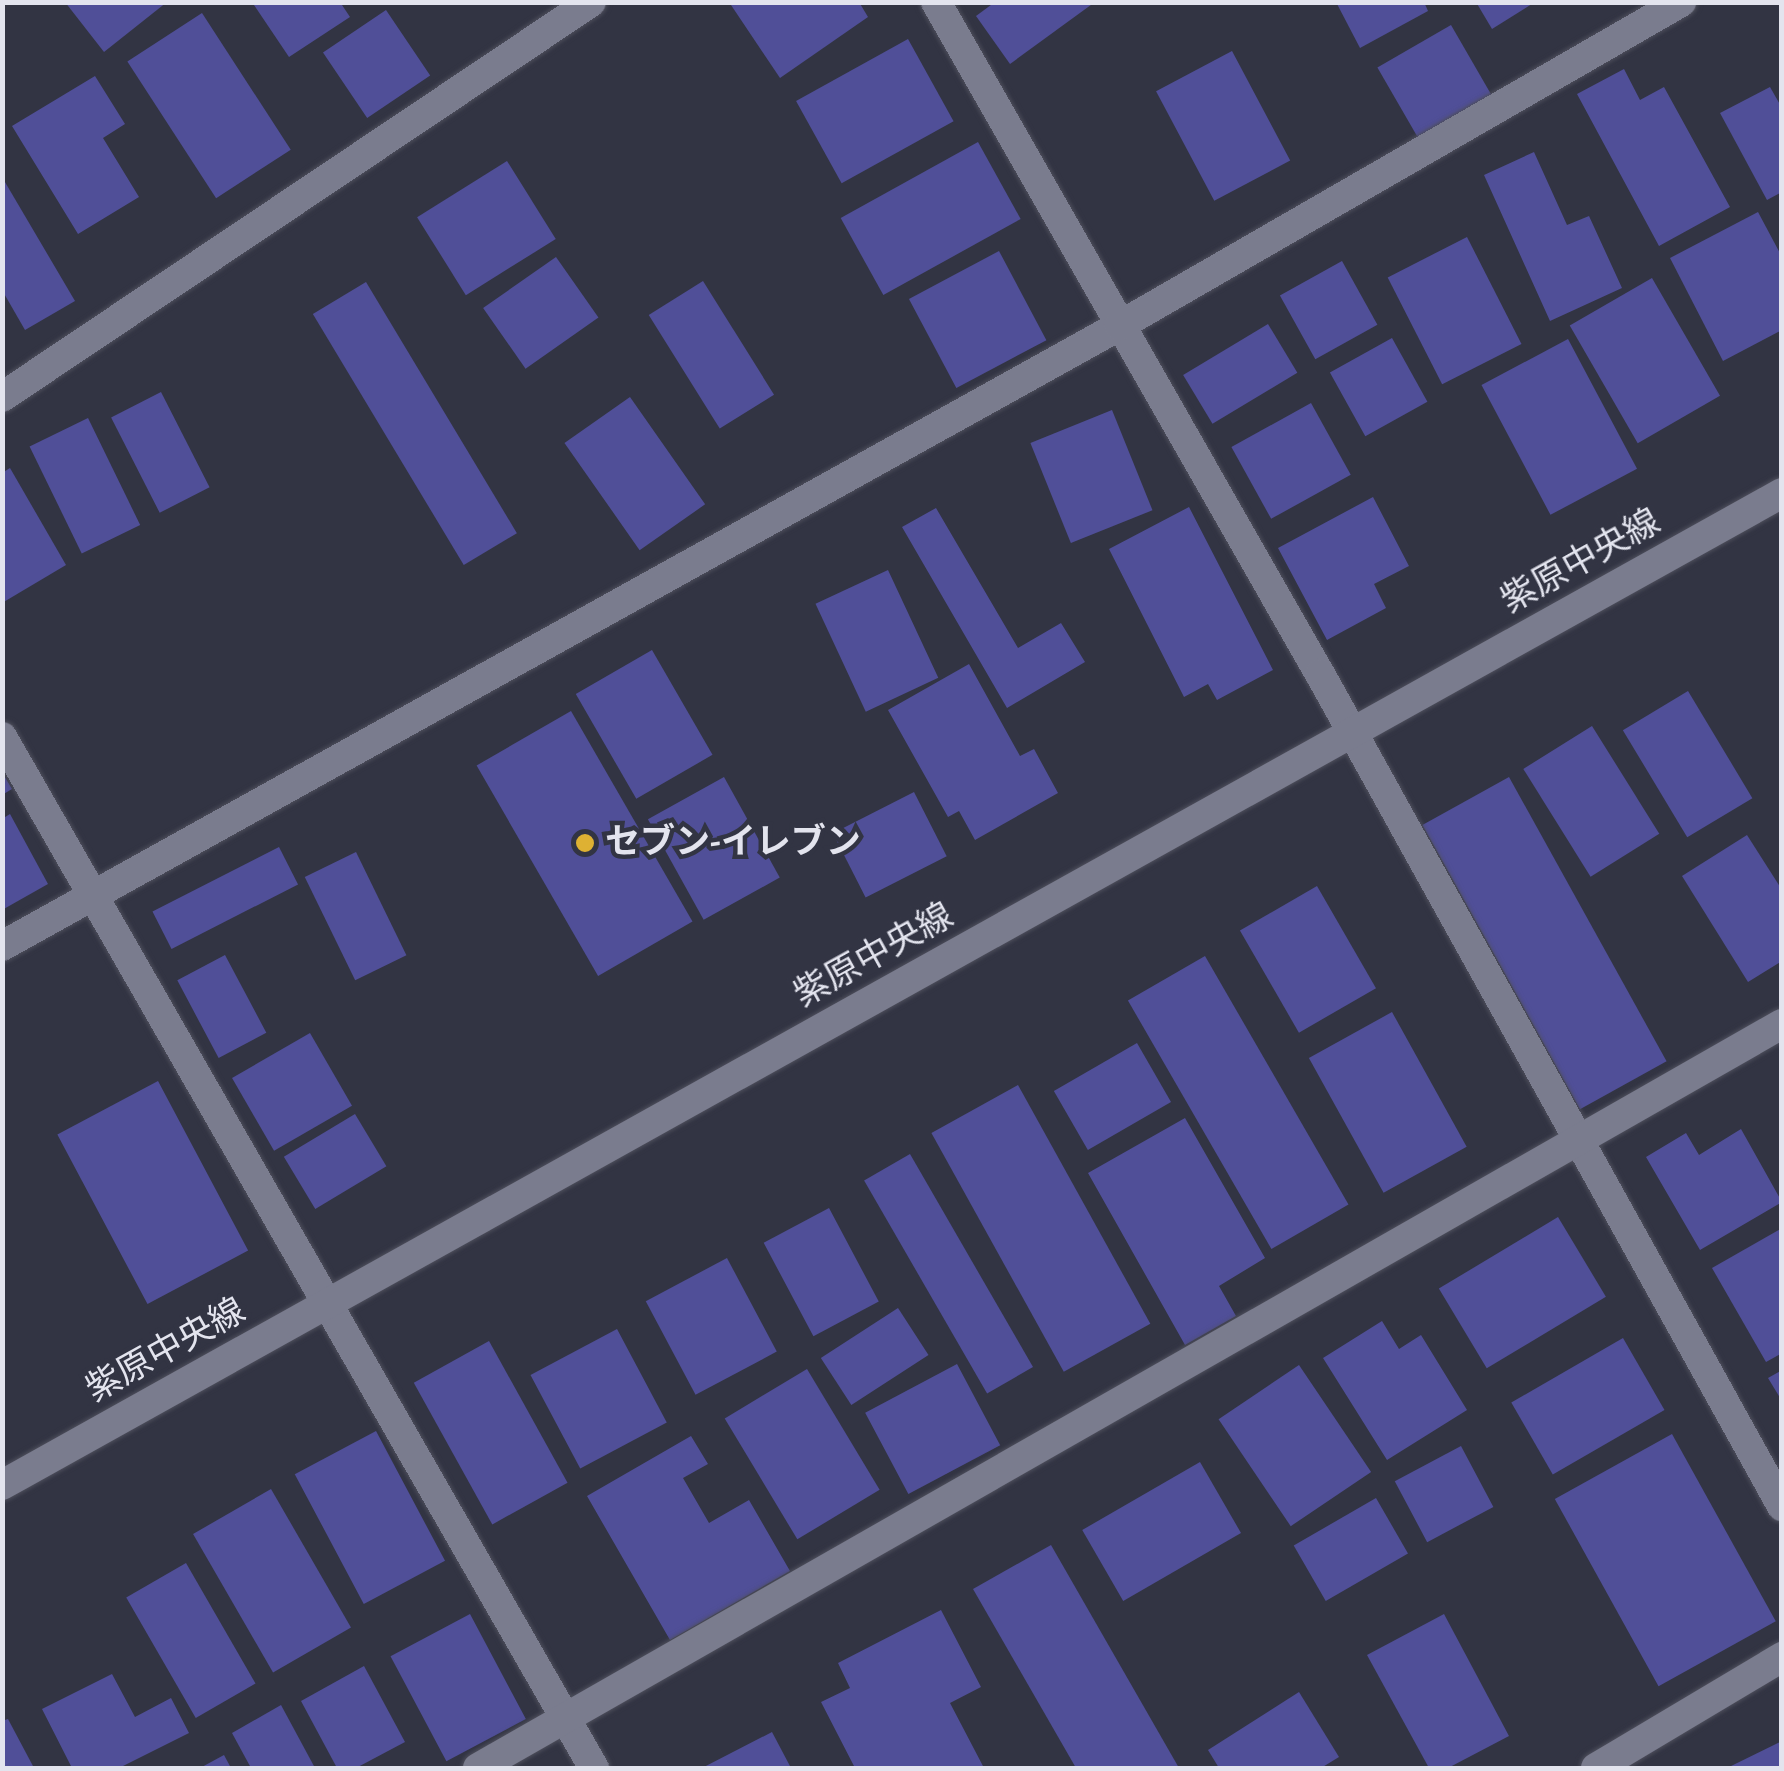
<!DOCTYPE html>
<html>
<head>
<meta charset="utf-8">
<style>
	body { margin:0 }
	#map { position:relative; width:1784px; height:1771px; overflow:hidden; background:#323443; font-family:"Alegreya Sans","Noto Sans JP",sans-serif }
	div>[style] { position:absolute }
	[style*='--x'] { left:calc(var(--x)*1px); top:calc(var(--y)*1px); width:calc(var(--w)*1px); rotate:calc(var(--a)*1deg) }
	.building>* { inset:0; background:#504f98; transform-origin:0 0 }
	.roads { filter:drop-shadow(0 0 2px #4e4f5c) drop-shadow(0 0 2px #4e4f5c) }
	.street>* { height:30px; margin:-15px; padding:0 15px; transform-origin:15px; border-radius:15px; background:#7a7c8e }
	.secondary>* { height:30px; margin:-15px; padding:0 15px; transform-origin:15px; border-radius:15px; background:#7a7c8e }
	.dots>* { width:28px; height:28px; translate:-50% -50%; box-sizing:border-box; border:5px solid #323443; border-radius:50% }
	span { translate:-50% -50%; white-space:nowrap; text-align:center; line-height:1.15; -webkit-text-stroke:9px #323443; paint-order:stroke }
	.street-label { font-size:35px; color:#e3e4ee }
	.poi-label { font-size:35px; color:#e3e4ee; font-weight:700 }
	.left { translate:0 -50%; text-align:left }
	.frame { position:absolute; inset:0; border:5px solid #e3e4ee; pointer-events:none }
</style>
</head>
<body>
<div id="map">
	<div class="building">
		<div style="clip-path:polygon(65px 2px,167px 2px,104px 52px)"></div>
		<div style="clip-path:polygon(252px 2px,340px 2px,350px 17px,289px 57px)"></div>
		<div style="clip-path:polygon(729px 2px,859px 2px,868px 17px,780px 78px)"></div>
		<div style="clip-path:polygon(995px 2px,1095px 2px,1010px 64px,976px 16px)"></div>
		<div style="clip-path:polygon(1336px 2px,1424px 2px,1428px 11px,1360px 48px)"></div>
		<div style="clip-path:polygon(1476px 2px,1535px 2px,1492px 29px)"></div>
		<div style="left:386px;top:10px;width:79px;height:76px;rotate:56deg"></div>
		<div style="left:202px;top:13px;width:163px;height:89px;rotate:57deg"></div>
		<div style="left:1451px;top:25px;width:87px;height:85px;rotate:60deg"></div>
		<div style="left:908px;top:39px;width:94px;height:128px;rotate:61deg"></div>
		<div style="left:1232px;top:51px;width:124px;height:86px;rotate:62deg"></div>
		<div style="clip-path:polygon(1624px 69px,1640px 100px,1664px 87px,1730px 207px,1659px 246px,1577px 94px)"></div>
		<div style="clip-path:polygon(95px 76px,125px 124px,103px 138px,139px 197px,78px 234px,12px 126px)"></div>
		<div style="clip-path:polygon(1770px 87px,1782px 108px,1782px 192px,1767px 200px,1720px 113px)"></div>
		<div style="left:978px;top:142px;width:88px;height:157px;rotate:61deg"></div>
		<div style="clip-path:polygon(1534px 152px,1567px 225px,1589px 216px,1622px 288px,1550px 321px,1484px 175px)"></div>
		<div style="left:507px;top:161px;width:92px;height:106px;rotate:58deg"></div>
		<div style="clip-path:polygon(2px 177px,75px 301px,25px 330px,2px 290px)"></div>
		<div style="clip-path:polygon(1758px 212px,1782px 257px,1782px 330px,1723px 361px,1670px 258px)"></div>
		<div style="left:1467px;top:237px;width:120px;height:89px;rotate:63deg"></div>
		<div style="left:999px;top:251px;width:101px;height:102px;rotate:62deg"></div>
		<div style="left:556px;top:257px;width:74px;height:89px;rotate:55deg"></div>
		<div style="left:1342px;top:261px;width:73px;height:71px;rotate:61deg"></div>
		<div style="left:1652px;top:278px;width:136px;height:95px;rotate:60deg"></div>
		<div style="left:703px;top:281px;width:134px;height:64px;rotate:58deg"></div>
		<div style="left:366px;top:282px;width:293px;height:62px;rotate:59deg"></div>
		<div style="left:1268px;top:324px;width:57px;height:99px;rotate:59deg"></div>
		<div style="left:1392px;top:338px;width:73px;height:71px;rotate:61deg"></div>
		<div style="left:1568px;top:339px;width:147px;height:98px;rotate:62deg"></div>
		<div style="left:161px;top:392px;width:107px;height:56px;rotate:63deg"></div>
		<div style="left:630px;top:397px;width:131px;height:80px;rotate:55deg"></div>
		<div style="left:1311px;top:403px;width:82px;height:91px;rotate:61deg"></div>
		<div style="left:1112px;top:410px;width:108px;height:88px;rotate:68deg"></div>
		<div style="left:88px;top:418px;width:119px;height:65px;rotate:64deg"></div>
		<div style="clip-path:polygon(10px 468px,66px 565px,2px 603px,2px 473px)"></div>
		<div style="clip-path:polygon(1373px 497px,1409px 566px,1374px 584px,1386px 608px,1327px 640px,1278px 548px)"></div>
		<div style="clip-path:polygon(1189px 507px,1273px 670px,1217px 700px,1208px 684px,1184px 697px,1109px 549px)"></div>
		<div style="clip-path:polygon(936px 508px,1018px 648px,1061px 623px,1085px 662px,1007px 708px,902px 527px)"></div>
		<div style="left:888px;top:570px;width:119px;height:80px;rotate:65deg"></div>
		<div style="left:652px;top:650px;width:121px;height:88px;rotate:60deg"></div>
		<div style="clip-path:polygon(969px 664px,1020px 756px,1034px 749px,1058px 793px,975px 840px,959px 811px,948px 817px,888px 710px)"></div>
		<div style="left:1688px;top:691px;width:125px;height:76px;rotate:59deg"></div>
		<div style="left:571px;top:711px;width:243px;height:109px;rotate:60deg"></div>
		<div style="left:1592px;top:726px;width:127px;height:81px;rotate:58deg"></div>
		<div style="clip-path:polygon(2px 772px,12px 789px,2px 795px)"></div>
		<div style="left:724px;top:777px;width:115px;height:87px;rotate:61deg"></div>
		<div style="left:1509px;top:777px;width:325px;height:99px;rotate:61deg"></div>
		<div style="left:914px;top:792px;width:72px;height:91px;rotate:63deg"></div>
		<div style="clip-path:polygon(10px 814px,48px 884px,2px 910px,2px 819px)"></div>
		<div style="clip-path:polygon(1747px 835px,1782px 890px,1782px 961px,1748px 982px,1682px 876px)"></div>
		<div style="left:279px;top:847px;width:42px;height:142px;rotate:63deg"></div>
		<div style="left:356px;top:852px;width:115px;height:57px;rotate:64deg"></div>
		<div style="left:1317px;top:886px;width:118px;height:89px;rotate:60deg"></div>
		<div style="left:225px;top:955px;width:88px;height:54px;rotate:62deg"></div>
		<div style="left:1205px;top:956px;width:287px;height:89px;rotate:60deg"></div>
		<div style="left:1392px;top:1012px;width:154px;height:95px;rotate:61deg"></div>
		<div style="left:310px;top:1033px;width:84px;height:90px;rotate:60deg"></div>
		<div style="left:1137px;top:1043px;width:68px;height:96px;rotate:60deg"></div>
		<div style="left:158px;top:1081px;width:192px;height:114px;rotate:62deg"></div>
		<div style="left:1018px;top:1085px;width:273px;height:99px;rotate:61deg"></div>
		<div style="left:355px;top:1114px;width:61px;height:83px;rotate:59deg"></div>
		<div style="clip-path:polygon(1185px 1118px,1265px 1258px,1219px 1286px,1236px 1316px,1185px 1345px,1088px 1173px)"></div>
		<div style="clip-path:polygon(1741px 1129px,1782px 1202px,1700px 1250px,1646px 1157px,1686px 1133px,1699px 1155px)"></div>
		<div style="left:910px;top:1154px;width:246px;height:53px;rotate:60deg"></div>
		<div style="left:829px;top:1208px;width:106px;height:74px;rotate:62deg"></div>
		<div style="left:1558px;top:1217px;width:93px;height:139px;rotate:59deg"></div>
		<div style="clip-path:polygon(1782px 1228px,1782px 1353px,1766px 1362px,1712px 1268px)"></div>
		<div style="left:727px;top:1258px;width:106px;height:92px;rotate:62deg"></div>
		<div style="left:898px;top:1308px;width:56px;height:92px;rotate:57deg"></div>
		<div style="clip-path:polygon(1382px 1321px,1399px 1349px,1421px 1335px,1467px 1410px,1387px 1460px,1323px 1358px)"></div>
		<div style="left:617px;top:1329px;width:106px;height:98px;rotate:62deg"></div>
		<div style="left:1623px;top:1338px;width:83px;height:129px;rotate:60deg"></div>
		<div style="left:489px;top:1341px;width:162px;height:86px;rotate:61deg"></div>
		<div style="left:957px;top:1364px;width:92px;height:104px;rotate:62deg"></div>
		<div style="left:1299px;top:1365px;width:129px;height:97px;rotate:56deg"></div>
		<div style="left:807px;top:1369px;width:141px;height:96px;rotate:59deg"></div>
		<div style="clip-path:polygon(1782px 1370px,1782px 1401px,1768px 1378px)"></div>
		<div style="left:376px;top:1431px;width:147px;height:92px;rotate:62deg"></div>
		<div style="left:1672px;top:1434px;width:214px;height:134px;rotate:61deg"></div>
		<div style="clip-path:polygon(691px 1436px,708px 1464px,683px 1478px,709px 1523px,749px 1500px,790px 1571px,670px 1640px,587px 1496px)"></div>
		<div style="left:1461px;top:1446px;width:69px;height:75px;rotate:62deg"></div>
		<div style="left:1200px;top:1462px;width:82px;height:136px;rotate:60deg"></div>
		<div style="left:271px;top:1489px;width:160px;height:90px;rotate:60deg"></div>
		<div style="left:1376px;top:1498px;width:64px;height:95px;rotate:60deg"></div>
		<div style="clip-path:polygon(1051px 1545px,1179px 1768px,1076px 1768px,973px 1589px)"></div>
		<div style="left:186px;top:1563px;width:139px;height:69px;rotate:60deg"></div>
		<div style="clip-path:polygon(941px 1610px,981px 1687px,950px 1703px,984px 1768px,855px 1768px,821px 1702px,850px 1688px,838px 1663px)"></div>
		<div style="left:470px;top:1614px;width:119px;height:90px;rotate:62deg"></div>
		<div style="clip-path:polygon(1444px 1614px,1509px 1736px,1448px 1768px,1429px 1768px,1367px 1655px)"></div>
		<div style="clip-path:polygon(364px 1666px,405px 1742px,356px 1768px,337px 1768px,301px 1701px)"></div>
		<div style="clip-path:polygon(112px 1674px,135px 1717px,171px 1698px,189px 1733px,119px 1768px,72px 1768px,42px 1709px)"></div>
		<div style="clip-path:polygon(1299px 1692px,1339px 1757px,1321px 1768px,1219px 1768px,1208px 1750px)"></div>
		<div style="clip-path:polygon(281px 1705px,315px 1768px,251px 1768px,232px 1733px)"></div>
		<div style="clip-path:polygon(8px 1719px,34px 1768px,2px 1768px,2px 1721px)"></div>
		<div style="clip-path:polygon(772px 1732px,791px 1768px,702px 1768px)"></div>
		<div style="clip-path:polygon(1782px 1741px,1782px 1768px,1727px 1768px)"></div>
		<div style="clip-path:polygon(224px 1755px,231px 1768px,200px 1768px)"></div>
	</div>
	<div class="roads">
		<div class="street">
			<div style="--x:936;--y:2;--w:774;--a:60.26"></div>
			<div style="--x:1320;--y:674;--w:952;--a:60.96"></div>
			<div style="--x:2;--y:397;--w:709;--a:-33.85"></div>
			<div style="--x:2;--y:737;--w:1189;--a:60.14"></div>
			<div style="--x:2;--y:946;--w:1278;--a:-29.03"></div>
			<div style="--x:1119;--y:326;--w:649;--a:-29.96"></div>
			<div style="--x:478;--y:1768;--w:1501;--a:-29.71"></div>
			<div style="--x:1596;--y:1768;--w:217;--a:-30.8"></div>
		</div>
		<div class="secondary">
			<div style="--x:2;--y:1485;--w:2038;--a:-29.13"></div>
		</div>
	</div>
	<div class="dots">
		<div style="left:585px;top:843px;background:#deb133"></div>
	</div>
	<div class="street-label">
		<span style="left:1581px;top:562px;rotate:-29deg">紫原中央線</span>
		<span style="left:874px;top:956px;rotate:-29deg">紫原中央線</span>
		<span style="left:166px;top:1351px;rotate:-29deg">紫原中央線</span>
	</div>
	<div class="poi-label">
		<span class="left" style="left:605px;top:843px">セブン-イレブン</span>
	</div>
	<div class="frame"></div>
</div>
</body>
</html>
